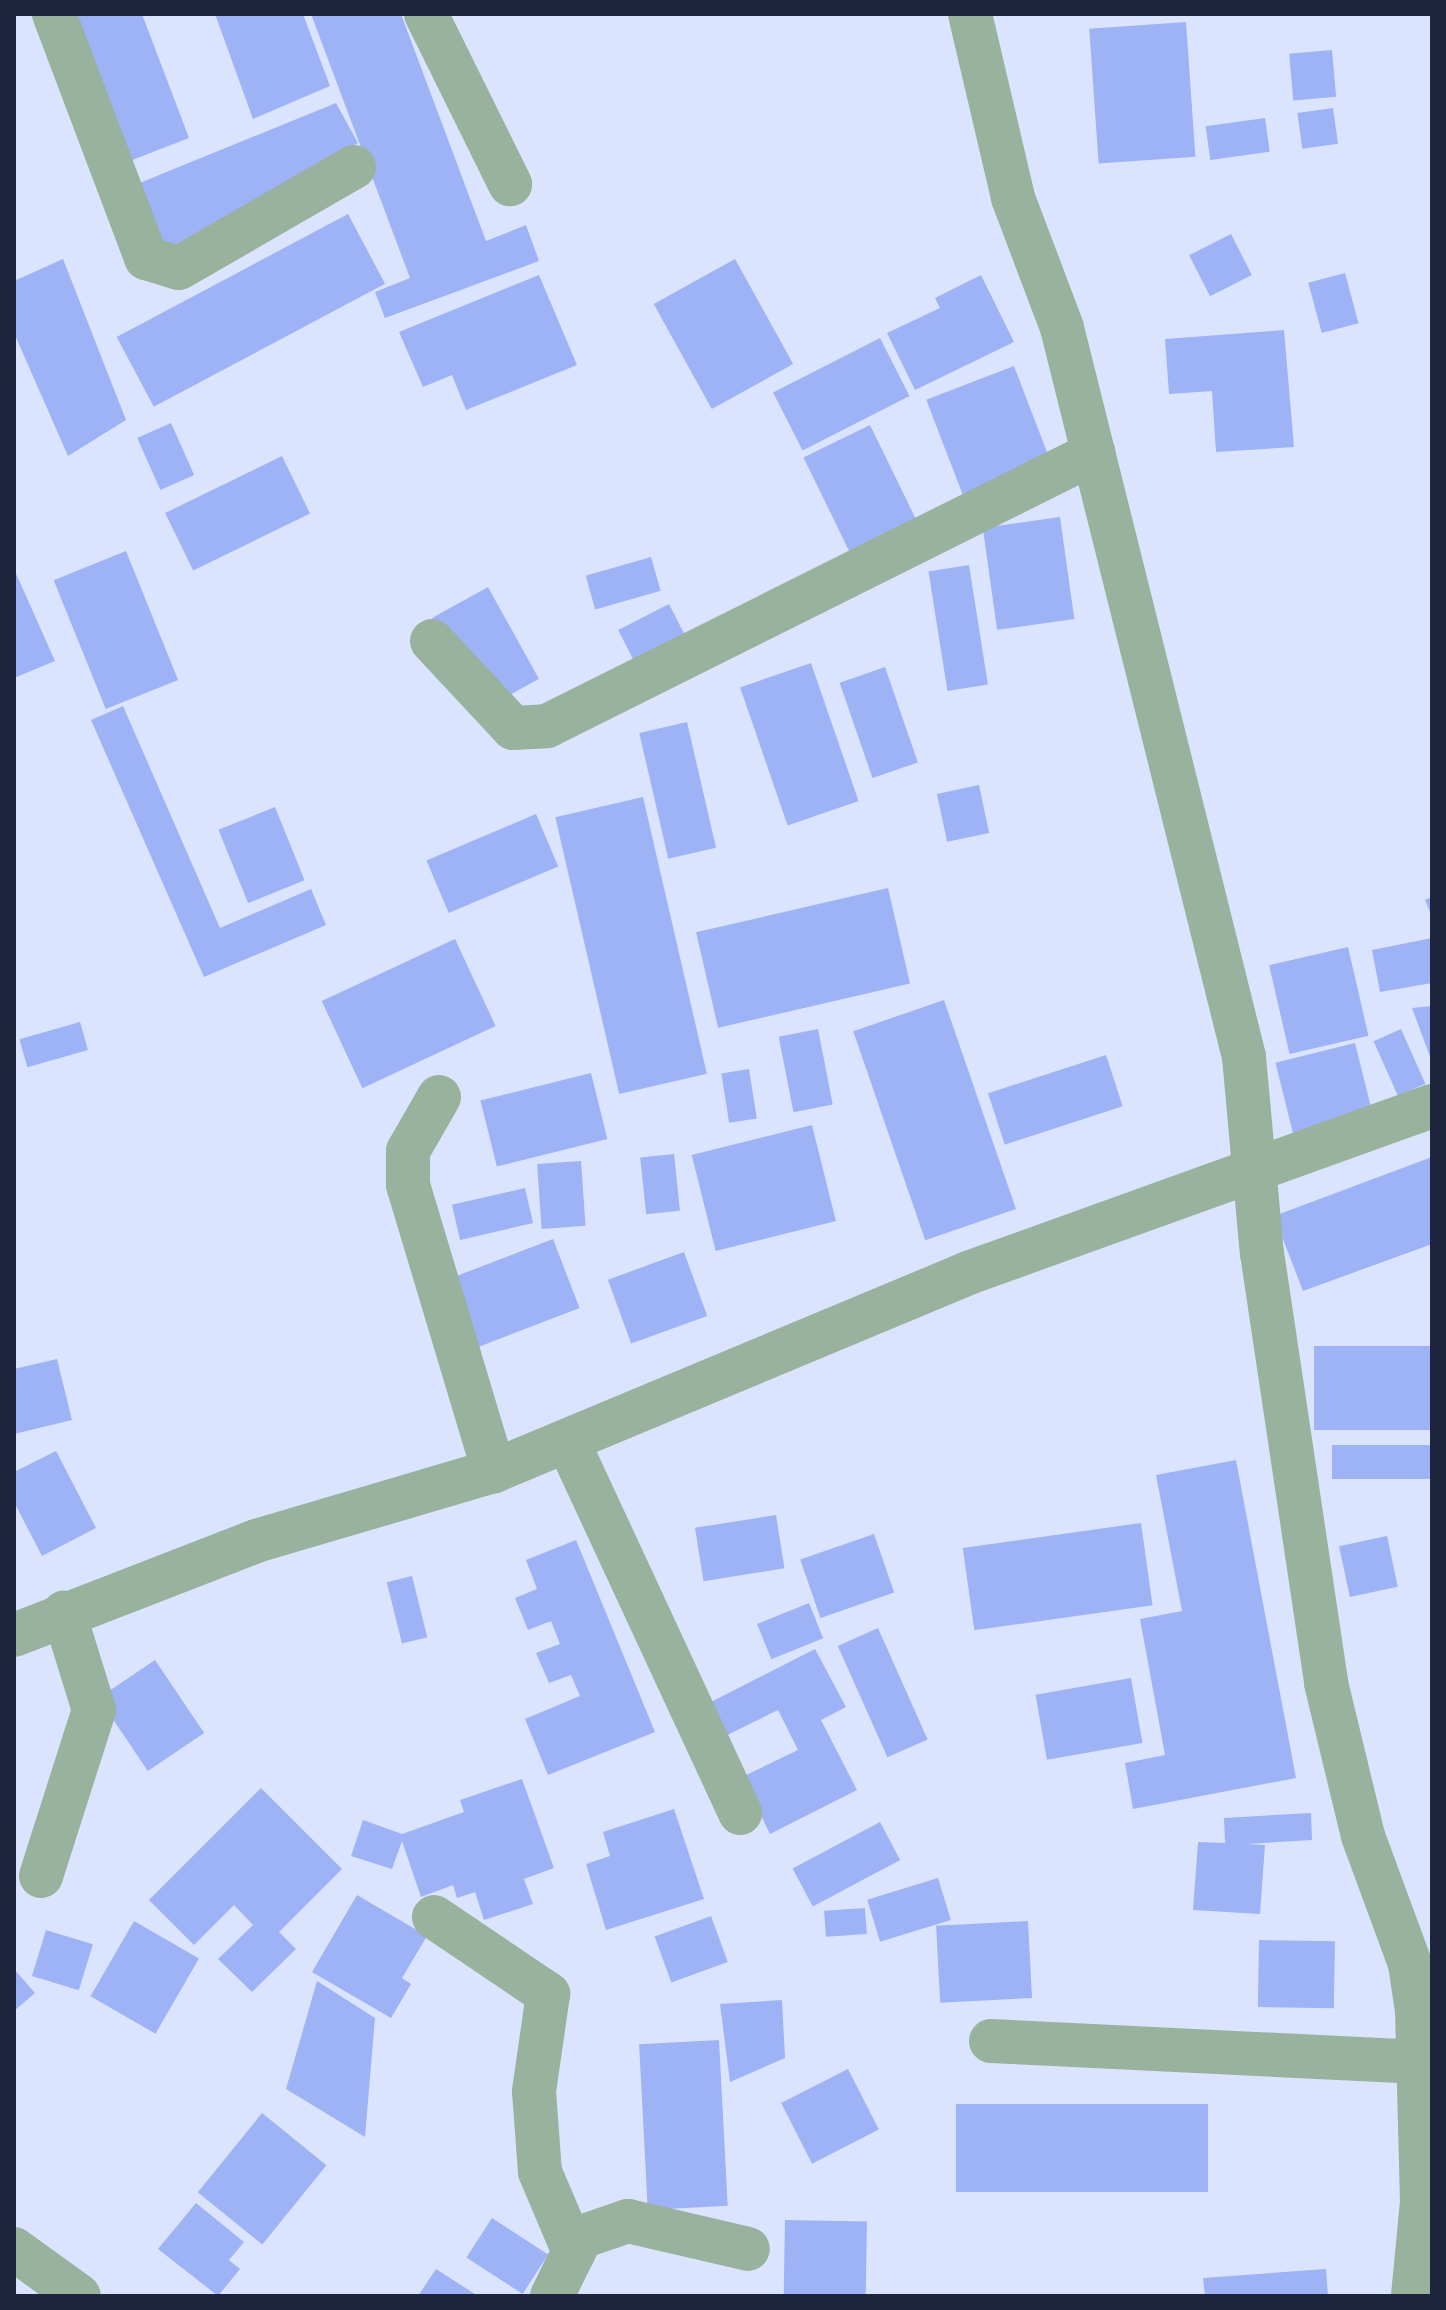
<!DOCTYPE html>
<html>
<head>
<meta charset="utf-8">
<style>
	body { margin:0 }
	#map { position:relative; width:1446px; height:2310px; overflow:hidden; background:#dbe4fe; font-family:"Work Sans",sans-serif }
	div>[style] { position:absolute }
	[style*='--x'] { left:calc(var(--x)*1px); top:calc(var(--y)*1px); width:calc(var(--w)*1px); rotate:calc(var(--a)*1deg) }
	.building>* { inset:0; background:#9eb2f6; transform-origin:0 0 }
	.minor>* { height:44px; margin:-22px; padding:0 22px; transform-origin:22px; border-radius:22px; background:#98b29d }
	span { translate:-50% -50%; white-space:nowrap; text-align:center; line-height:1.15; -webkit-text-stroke:6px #fff; paint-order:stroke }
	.frame { position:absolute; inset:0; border:16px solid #1e243c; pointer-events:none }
</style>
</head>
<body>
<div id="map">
	<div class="building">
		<div style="clip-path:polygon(73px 14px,142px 14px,189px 138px,127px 162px)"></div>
		<div style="clip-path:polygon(215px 14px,303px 14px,330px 86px,253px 119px)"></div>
		<div style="clip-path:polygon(311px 14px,401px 14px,486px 241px,526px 225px,539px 261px,385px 318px,375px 292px,410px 278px)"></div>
		<div style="left:1186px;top:22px;width:135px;height:97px;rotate:86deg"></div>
		<div style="left:1332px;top:50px;width:47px;height:43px;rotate:85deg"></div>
		<div style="clip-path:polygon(336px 103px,358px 143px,169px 251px,120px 191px)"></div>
		<div style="left:1333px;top:108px;width:36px;height:36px;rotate:82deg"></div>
		<div style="left:1265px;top:118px;width:34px;height:60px;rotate:82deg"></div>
		<div style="left:348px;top:214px;width:79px;height:262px;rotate:62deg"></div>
		<div style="left:1231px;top:234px;width:46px;height:47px;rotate:63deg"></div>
		<div style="clip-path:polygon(63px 259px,126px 420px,68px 456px,14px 333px,14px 281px)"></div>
		<div style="left:735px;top:259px;width:120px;height:93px;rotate:61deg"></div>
		<div style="left:1345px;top:273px;width:52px;height:38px;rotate:75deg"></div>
		<div style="clip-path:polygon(539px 275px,577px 365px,466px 410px,452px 375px,423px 387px,399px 332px)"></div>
		<div style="clip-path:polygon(981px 275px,1014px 342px,915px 390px,887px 333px,940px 308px,935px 298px)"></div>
		<div style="clip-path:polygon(1284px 330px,1294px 447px,1216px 452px,1212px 391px,1169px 394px,1165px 339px)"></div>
		<div style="left:880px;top:338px;width:65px;height:120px;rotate:63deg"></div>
		<div style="left:1014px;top:366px;width:111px;height:94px;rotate:69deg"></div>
		<div style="left:171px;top:423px;width:57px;height:37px;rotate:66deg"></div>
		<div style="left:870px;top:425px;width:119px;height:74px;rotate:64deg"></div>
		<div style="left:282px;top:456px;width:64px;height:130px;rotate:64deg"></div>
		<div style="left:1060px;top:517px;width:103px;height:78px;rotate:82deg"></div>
		<div style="left:126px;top:551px;width:139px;height:78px;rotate:68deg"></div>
		<div style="left:651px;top:557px;width:35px;height:68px;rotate:74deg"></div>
		<div style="left:969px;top:565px;width:121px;height:41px;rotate:81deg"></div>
		<div style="clip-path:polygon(14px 569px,55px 661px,14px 678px)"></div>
		<div style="left:488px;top:587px;width:105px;height:64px;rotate:61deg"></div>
		<div style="left:669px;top:604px;width:51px;height:57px;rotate:63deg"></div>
		<div style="left:811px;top:663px;width:146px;height:75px;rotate:71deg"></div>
		<div style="left:885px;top:667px;width:101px;height:48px;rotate:71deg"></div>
		<div style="clip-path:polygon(123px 706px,220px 928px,311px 889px,326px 925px,204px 977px,91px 720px)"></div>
		<div style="left:687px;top:722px;width:129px;height:49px;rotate:77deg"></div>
		<div style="left:979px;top:785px;width:49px;height:43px;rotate:78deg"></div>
		<div style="left:643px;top:797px;width:284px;height:90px;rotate:77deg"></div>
		<div style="left:275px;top:807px;width:79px;height:61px;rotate:68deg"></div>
		<div style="left:536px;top:814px;width:57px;height:119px;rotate:67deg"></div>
		<div style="left:888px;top:888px;width:98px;height:197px;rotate:77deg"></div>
		<div style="clip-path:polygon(1432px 897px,1432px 917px,1425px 900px)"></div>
		<div style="clip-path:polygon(1432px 938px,1432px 983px,1380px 992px,1372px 950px)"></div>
		<div style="left:455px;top:939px;width:96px;height:147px;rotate:65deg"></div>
		<div style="left:1348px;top:947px;width:91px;height:81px;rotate:77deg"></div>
		<div style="left:944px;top:1000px;width:221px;height:96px;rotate:71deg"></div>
		<div style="clip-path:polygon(1432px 1006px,1432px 1062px,1412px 1008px)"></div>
		<div style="left:80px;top:1022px;width:29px;height:63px;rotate:74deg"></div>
		<div style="left:818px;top:1029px;width:77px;height:40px;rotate:79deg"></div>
		<div style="left:1401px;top:1029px;width:60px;height:30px;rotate:66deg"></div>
		<div style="left:1355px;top:1043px;width:83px;height:82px;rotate:76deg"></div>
		<div style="left:1106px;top:1055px;width:54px;height:124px;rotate:72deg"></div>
		<div style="left:749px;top:1069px;width:50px;height:28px;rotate:81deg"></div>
		<div style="left:591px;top:1073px;width:68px;height:114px;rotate:76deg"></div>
		<div style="left:812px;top:1125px;width:99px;height:124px;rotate:76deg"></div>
		<div style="left:674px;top:1154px;width:57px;height:34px;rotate:84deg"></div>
		<div style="clip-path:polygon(1432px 1157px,1432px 1244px,1303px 1291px,1274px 1216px)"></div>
		<div style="left:581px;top:1161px;width:65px;height:44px;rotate:86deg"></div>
		<div style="left:525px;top:1188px;width:36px;height:75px;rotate:77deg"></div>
		<div style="left:553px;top:1239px;width:74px;height:116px;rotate:69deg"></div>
		<div style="left:684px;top:1252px;width:68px;height:81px;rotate:70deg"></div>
		<div style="left:1432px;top:1346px;width:84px;height:118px;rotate:90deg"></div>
		<div style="clip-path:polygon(57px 1359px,72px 1420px,14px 1434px,14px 1369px)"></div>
		<div style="left:1432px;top:1445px;width:34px;height:100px;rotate:90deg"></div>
		<div style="clip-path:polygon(56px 1451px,96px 1528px,42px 1556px,14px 1502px,14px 1472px)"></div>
		<div style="clip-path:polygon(1236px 1460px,1296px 1778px,1133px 1809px,1125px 1763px,1165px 1755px,1140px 1619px,1182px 1611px,1156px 1475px)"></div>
		<div style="left:776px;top:1515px;width:54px;height:82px;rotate:81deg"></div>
		<div style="left:1141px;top:1523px;width:83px;height:180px;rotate:82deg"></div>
		<div style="left:874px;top:1534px;width:62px;height:78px;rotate:71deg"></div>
		<div style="left:1387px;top:1536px;width:52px;height:49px;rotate:78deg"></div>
		<div style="clip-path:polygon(576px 1540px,655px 1732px,548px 1775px,525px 1719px,580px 1696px,571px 1675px,549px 1683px,536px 1653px,560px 1644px,551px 1621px,528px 1630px,515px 1598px,537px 1589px,526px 1560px)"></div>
		<div style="left:412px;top:1576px;width:63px;height:26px;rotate:76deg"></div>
		<div style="left:809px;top:1603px;width:38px;height:56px;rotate:68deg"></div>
		<div style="left:878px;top:1628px;width:122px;height:44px;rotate:66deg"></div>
		<div style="clip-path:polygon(815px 1649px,846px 1707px,821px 1720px,857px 1790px,770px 1834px,742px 1777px,798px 1750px,778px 1710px,715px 1741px,699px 1708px)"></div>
		<div style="left:155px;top:1660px;width:88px;height:68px;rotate:56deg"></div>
		<div style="left:1131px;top:1678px;width:66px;height:97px;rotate:80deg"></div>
		<div style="clip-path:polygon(522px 1779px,554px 1868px,524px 1879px,533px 1904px,484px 1920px,475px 1892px,457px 1898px,453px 1885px,421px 1897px,402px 1841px,392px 1869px,351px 1856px,363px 1820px,402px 1834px,464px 1812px,460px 1800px)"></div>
		<div style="clip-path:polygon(261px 1788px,342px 1869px,279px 1932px,296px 1949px,252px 1992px,218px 1959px,253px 1925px,234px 1905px,194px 1945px,149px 1900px)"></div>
		<div style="clip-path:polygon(674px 1809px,704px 1899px,606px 1930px,586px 1864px,610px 1856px,603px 1832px)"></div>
		<div style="clip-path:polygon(1311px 1813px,1312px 1840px,1247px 1844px,1265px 1845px,1260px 1914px,1193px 1910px,1198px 1842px,1225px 1843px,1224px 1818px)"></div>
		<div style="left:880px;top:1822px;width:43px;height:99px;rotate:62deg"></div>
		<div style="left:938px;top:1878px;width:44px;height:74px;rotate:73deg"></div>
		<div style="clip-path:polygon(357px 1895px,427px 1936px,402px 1978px,411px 1984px,391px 2018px,312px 1972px)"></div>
		<div style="left:865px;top:1908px;width:26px;height:41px;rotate:86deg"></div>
		<div style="left:711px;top:1916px;width:49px;height:60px;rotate:70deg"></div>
		<div style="left:134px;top:1921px;width:75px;height:87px;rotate:30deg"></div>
		<div style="left:1028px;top:1921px;width:77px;height:92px;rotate:87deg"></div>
		<div style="left:46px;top:1930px;width:49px;height:48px;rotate:17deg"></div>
		<div style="left:1259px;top:1940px;width:76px;height:67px;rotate:1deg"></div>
		<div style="clip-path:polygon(14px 1969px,35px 1993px,14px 2011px)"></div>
		<div style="clip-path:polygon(317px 1981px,375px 2018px,365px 2137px,286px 2089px)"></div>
		<div style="clip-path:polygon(782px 2000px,785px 2058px,730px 2082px,720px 2004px)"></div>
		<div style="left:719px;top:2040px;width:166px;height:80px;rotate:87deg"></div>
		<div style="left:848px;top:2069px;width:68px;height:75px;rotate:63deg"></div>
		<div style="left:956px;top:2104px;width:252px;height:88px"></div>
		<div style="left:262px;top:2113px;width:83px;height:102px;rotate:39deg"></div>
		<div style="clip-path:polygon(196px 2203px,244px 2242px,229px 2260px,240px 2269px,218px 2296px,158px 2249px)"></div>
		<div style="left:492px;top:2218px;width:67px;height:47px;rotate:33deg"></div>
		<div style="left:785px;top:2220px;width:82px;height:76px;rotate:1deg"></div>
		<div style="clip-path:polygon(436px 2269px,478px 2296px,418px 2296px)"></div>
		<div style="clip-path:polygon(1326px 2269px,1328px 2296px,1205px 2296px,1203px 2278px)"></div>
	</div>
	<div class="minor">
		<div style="--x:54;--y:14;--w:261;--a:69.3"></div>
		<div style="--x:146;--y:258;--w:34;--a:17"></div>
		<div style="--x:179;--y:268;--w:202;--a:-30"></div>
		<div style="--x:426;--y:14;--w:190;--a:63.7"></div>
		<div style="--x:970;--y:14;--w:189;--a:76.8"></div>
		<div style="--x:1013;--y:198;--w:139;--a:69.3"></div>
		<div style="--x:1062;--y:328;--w:751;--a:75.98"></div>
		<div style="--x:1244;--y:1057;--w:197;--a:84.8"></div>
		<div style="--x:1262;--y:1253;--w:435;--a:81.5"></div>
		<div style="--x:1326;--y:1683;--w:157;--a:76.4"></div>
		<div style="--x:1363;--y:1836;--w:136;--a:69.8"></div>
		<div style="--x:1410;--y:1964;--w:48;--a:81.5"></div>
		<div style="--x:1417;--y:2011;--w:191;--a:88.5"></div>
		<div style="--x:1422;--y:2202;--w:94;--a:95.5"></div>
		<div style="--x:432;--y:641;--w:119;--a:47"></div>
		<div style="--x:513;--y:728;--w:34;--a:-3"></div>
		<div style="--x:547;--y:726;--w:611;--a:-26.52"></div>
		<div style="--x:439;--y:1097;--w:62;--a:119.9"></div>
		<div style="--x:408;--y:1151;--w:34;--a:90"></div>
		<div style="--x:408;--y:1185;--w:299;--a:73.3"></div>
		<div style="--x:568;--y:1442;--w:409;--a:65.1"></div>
		<div style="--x:14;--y:1635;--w:260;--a:-21.2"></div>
		<div style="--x:256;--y:1541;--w:248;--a:-16.4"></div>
		<div style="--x:494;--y:1471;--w:517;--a:-22.65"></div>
		<div style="--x:971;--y:1272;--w:490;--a:-19.8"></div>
		<div style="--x:41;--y:1876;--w:174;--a:-72.3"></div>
		<div style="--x:94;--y:1710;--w:102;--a:-107.2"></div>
		<div style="--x:434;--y:1917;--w:138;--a:34"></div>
		<div style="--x:548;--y:1994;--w:98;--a:98.2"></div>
		<div style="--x:534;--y:2091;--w:81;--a:85.8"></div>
		<div style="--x:540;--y:2172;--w:87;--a:67"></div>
		<div style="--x:991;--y:2041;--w:425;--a:2.8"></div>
		<div style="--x:14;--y:2249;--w:80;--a:35.9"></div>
		<div style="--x:552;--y:2296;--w:66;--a:-63.8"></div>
		<div style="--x:581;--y:2237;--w:50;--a:-18.8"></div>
		<div style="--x:628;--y:2221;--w:123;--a:13.1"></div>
	</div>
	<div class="frame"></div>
</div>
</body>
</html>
